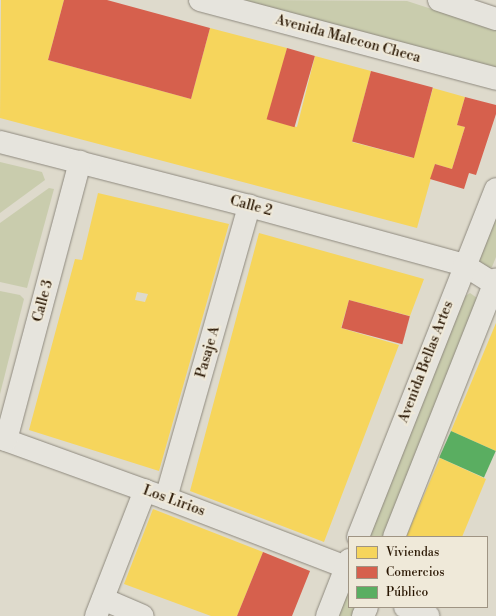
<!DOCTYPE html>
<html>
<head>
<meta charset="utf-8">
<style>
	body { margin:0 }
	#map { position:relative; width:496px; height:616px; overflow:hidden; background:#dedacc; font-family:"Libre Bodoni",serif }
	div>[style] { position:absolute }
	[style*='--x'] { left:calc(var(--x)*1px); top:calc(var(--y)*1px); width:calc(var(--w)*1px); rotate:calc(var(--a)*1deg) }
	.green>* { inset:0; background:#c9ccad }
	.homes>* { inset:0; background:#f6d55c }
	.shops>* { inset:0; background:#d6604d; transform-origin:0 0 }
	.public>* { inset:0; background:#5aae61; transform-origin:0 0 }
	.roads { filter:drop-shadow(0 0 1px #8e897e) drop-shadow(0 0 1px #8e897e) }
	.minor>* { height:22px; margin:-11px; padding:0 11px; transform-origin:11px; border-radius:11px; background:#e6e4dd }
	.tertiary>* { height:22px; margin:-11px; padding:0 11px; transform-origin:11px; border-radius:11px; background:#e6e4dd }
	.secondary>* { height:22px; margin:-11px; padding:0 11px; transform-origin:11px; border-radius:11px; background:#e6e4dd }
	span { translate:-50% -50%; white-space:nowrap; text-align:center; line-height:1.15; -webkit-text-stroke:4px #efe9d9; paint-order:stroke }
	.street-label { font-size:14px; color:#281501 }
	.legend { position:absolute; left:348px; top:536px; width:140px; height:72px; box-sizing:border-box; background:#efe9d9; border:1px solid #9f9483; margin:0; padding:5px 7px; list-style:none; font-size:12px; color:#281501 }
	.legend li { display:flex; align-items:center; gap:8px; height:20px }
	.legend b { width:20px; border:1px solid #9f9483 }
</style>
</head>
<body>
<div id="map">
	<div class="green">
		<div style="clip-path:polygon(244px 0,407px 1px,496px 30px,496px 70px)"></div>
		<div style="clip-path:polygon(0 162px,42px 172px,45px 180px,0 213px)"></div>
		<div style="clip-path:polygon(49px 188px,54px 189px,27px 288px,0 282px,0 223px)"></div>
		<div style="clip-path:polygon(496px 217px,496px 257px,492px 267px,486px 270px,480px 266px,479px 261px)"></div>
		<div style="clip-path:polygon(0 291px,20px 295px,24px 299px,0 394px)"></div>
		<div style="clip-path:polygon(470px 293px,477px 298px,478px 305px,386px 537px,366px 537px,462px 298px)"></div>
		<div style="clip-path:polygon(349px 579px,349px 607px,358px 607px,354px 616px,334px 616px)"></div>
	</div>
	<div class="homes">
		<div style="clip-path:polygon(1px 0,64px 0,48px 60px,191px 99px,210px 28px,287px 48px,269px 120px,297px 127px,315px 56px,371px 71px,352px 142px,413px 158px,433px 88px,465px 97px,457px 125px,465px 127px,452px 169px,435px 164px,417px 228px,0 118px)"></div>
		<div style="clip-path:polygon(evenodd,98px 193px,229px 224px,159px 471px,29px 430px,75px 259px,82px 260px,98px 193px,137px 292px,148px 294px,145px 302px,135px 300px,137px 292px)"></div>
		<div style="clip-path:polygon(259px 233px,424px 279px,410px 316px,349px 300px,341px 328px,399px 345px,324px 542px,190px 491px)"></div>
		<div style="clip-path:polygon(496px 323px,496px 451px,451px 431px)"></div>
		<div style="clip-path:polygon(440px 458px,486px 479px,462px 537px,406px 537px)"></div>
		<div style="clip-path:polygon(153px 509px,263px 552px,237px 616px,211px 616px,124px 584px)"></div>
	</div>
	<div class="shops">
		<div style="clip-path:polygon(64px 0,107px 0,210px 28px,191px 99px,48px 60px)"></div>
		<div style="left:287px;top:48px;width:29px;height:74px;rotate:16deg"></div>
		<div style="left:371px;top:71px;width:64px;height:73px;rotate:15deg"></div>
		<div style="clip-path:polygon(465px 97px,496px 105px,496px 114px,476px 175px,469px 173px,464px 189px,430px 179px,435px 164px,452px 169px,465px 127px,457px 125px)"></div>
		<div style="left:349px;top:300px;width:63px;height:29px;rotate:15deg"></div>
		<div style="clip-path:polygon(263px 552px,310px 571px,292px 616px,237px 616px)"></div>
	</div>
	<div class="public">
		<div style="left:451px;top:431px;width:49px;height:29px;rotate:24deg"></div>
	</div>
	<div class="roads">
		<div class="minor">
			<div style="--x:0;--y:142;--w:257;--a:14.4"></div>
			<div style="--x:249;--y:206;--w:223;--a:15.3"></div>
			<div style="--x:464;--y:265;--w:38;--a:32"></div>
			<div style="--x:0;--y:438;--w:177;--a:19.9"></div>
			<div style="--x:166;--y:498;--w:193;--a:21"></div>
			<div style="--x:6;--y:440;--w:288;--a:-75.1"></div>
			<div style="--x:166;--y:498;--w:304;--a:-74.1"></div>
			<div style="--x:103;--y:599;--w:43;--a:23"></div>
			<div style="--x:405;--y:607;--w:25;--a:21"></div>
			<div style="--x:96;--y:616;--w:135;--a:-68.7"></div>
		</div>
		<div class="tertiary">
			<div style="--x:358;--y:537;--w:374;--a:-68.4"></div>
			<div style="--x:394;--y:537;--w:277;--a:-68.4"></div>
			<div style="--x:327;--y:616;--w:60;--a:-68.6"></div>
			<div style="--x:363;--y:616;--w:10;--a:-66"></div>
		</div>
		<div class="secondary">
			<div style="--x:200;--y:0;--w:306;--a:14.9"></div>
			<div style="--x:439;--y:0;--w:60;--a:18.4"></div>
		</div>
	</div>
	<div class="street-label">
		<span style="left:348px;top:39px;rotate:15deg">Avenida Malecon Checa</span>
		<span style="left:251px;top:206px;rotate:15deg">Calle 2</span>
		<span style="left:43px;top:301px;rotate:-75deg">Calle 3</span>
		<span style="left:208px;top:352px;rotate:-74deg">Pasaje A</span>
		<span style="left:426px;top:362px;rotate:-69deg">Avenida Bellas Artes</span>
		<span style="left:174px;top:501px;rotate:20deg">Los Lirios</span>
	</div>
	<ul class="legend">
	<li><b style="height:11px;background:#f6d55c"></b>Viviendas</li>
	<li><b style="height:11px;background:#d6604d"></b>Comercios</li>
	<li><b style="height:11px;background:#5aae61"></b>Público</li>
	</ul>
</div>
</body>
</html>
